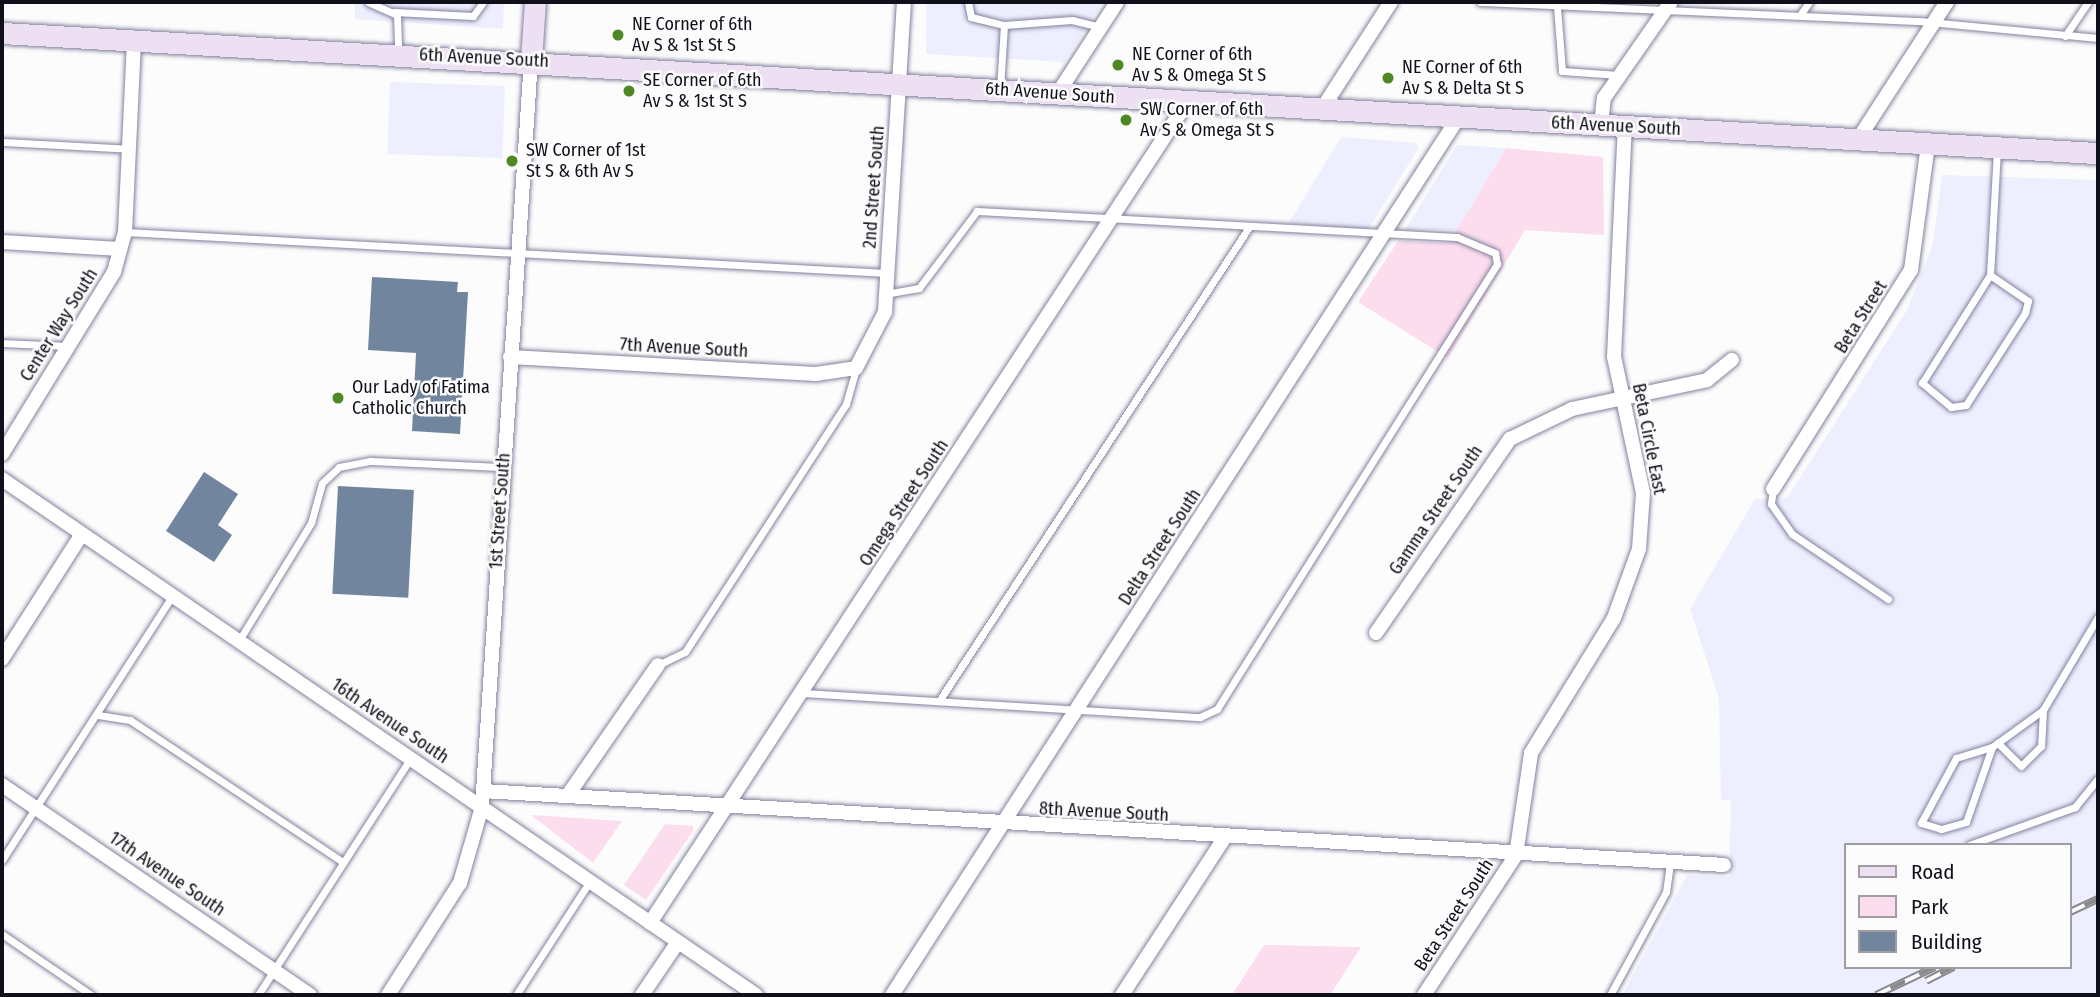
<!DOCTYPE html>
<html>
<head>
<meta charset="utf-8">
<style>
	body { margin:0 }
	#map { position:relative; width:2100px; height:997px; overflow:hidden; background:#fcfcfc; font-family:"Fira Sans Condensed",sans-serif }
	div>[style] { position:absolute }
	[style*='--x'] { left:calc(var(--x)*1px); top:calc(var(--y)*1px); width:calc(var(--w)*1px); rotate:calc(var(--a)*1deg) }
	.built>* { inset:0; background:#edeefe; transform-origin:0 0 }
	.green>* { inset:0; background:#fcddee }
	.building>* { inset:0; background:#72859e; transform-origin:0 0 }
	.roads { filter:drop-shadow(0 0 2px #82829f) drop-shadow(0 0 2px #82829f) }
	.lane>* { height:7px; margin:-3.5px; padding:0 3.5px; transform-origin:3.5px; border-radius:3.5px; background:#fff }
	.street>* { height:14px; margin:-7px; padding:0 7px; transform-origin:7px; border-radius:7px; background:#fff }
	.secondary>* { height:21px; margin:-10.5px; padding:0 10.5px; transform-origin:10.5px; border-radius:10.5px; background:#ede0f3 }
	.rail>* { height:8px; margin-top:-4px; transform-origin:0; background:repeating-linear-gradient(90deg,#fcfcfc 0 16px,#89898e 0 32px); box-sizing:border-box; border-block:2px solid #89898e }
	.dots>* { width:19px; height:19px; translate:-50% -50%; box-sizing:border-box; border:4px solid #fcfcfc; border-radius:50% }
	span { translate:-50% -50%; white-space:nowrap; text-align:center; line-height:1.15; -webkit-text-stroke:5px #fcfcfc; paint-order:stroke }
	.poi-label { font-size:18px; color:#10101a }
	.left { translate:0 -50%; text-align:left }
	.street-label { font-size:18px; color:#10101a }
	.frame { position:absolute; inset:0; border:4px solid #10101a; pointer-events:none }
	.legend { position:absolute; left:1844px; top:843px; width:228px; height:126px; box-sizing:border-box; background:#fcfcfc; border:2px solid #9e9ea2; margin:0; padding:9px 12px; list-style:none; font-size:21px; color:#10101a }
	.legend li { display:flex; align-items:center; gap:14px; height:35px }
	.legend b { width:35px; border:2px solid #9e9ea2 }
</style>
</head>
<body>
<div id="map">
	<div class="built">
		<div style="clip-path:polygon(355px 2px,504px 2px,503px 29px,355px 19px)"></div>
		<div style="clip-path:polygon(926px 2px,1103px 2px,1064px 62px,926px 54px)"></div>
		<div style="left:390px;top:82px;width:115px;height:72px;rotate:2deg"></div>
		<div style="clip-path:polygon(1341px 137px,1417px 143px,1418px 149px,1367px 231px,1289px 223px)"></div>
		<div style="clip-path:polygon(1457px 145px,1506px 148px,1457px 230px,1405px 230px)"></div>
		<div style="clip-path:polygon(evenodd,1942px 175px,2098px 180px,2098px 995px,1622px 995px,1687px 875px,1729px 877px,1731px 801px,1721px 800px,1719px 698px,1690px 609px,1755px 499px,1787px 498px,1907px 310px,1933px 244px,1942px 175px,1846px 845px,2070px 845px,2070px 967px,1846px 967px,1846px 845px)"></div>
	</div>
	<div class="green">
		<div style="clip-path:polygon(1506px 148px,1603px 157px,1604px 235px,1525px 230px,1448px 358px,1358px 302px,1398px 241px,1449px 243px)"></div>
		<div style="clip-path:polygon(531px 815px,622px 821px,593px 863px)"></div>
		<div style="clip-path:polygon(665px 824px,693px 826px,693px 831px,646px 900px,624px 885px)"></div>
		<div style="clip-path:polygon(1264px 945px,1361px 947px,1330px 995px,1232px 995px)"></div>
	</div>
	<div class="building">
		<div style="clip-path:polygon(372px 277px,458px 282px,457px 292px,468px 292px,460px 434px,412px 431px,416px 353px,368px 350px)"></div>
		<div style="clip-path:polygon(204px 472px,238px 494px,218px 525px,232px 535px,214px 562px,166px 531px)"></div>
		<div style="left:338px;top:486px;width:76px;height:108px;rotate:3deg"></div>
	</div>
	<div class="roads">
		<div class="lane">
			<div style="--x:368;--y:2;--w:32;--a:24"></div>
			<div style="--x:397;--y:15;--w:38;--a:88"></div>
			<div style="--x:968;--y:2;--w:15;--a:79"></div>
			<div style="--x:971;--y:17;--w:34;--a:14"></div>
			<div style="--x:1004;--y:25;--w:64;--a:93.6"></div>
			<div style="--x:1480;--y:2;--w:439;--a:2.5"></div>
			<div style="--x:1919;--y:21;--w:180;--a:5.4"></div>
			<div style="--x:1557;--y:7;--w:64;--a:85.5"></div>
			<div style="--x:1562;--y:71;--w:57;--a:4"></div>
			<div style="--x:394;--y:12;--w:79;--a:2.9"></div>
			<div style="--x:473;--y:16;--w:17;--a:-54"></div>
			<div style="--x:1800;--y:15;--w:16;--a:-55"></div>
			<div style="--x:1004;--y:25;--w:68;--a:-4.2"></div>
			<div style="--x:1072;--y:20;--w:30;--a:14"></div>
			<div style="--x:2065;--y:36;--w:41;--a:-55.9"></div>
			<div style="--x:2;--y:142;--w:128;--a:3.1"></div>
			<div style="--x:125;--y:232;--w:763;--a:3.08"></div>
			<div style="--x:1990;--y:275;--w:46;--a:34.4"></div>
			<div style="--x:2028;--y:301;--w:12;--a:104"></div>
			<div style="--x:2025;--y:313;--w:109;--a:122.7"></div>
			<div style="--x:1966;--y:405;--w:15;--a:172"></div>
			<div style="--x:1951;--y:407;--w:38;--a:-140"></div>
			<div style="--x:1922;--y:383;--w:128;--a:-57.8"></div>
			<div style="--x:1990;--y:275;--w:125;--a:-86.8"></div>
			<div style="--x:2;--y:343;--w:65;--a:2.6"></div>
			<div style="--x:1773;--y:489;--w:15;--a:98"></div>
			<div style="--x:1771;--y:504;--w:37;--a:55"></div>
			<div style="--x:1792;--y:534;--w:116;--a:34.1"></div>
			<div style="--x:238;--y:642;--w:140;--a:-58.5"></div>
			<div style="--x:311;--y:523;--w:41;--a:-74.6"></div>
			<div style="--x:322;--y:483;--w:23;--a:-43"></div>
			<div style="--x:339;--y:467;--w:32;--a:-11"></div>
			<div style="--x:370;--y:461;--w:132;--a:2.6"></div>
			<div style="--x:658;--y:665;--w:30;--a:-26"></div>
			<div style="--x:685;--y:652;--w:296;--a:-57"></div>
			<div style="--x:846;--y:404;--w:36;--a:-74"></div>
			<div style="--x:803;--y:693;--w:398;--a:3.5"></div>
			<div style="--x:1200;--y:717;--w:19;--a:-25"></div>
			<div style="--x:1217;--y:709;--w:526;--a:-57.82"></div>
			<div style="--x:1497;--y:264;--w:11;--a:-100"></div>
			<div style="--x:1495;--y:253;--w:41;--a:-157.2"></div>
			<div style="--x:1457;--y:237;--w:481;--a:-176.9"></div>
			<div style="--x:977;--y:211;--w:96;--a:127"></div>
			<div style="--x:919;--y:288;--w:34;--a:170"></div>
			<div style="--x:939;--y:701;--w:566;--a:-56.81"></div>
			<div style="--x:2043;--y:710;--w:108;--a:-59.4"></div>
			<div style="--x:98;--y:715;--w:32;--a:9"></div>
			<div style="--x:130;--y:720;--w:256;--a:33.7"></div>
			<div style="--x:1992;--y:747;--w:79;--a:109.1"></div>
			<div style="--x:1966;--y:822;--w:26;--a:164"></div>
			<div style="--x:1941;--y:829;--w:21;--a:-163"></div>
			<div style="--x:1921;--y:823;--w:74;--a:-61.7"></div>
			<div style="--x:1956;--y:758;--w:38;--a:-17"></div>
			<div style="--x:1992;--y:747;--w:63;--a:-36"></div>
			<div style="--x:2043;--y:710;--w:36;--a:93"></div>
			<div style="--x:2041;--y:746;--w:28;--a:135"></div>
			<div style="--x:2021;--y:766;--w:33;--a:-135"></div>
			<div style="--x:1969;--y:845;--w:113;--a:-19.7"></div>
			<div style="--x:2075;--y:807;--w:36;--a:-51"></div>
			<div style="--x:2;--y:860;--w:314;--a:-57.2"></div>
			<div style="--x:2;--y:934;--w:108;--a:34.4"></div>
			<div style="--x:258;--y:995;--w:281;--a:-57.2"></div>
			<div style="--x:516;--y:995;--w:136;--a:-57"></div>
			<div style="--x:1610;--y:995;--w:117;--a:-61.5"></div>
			<div style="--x:1666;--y:892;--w:30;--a:-82"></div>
		</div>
		<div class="street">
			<div style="--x:1058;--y:93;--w:108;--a:-57"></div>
			<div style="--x:1322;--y:109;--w:127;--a:-57.2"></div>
			<div style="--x:1601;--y:125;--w:27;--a:-84"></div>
			<div style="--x:1604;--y:98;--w:117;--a:-55.1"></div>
			<div style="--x:1857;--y:141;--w:166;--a:-57.1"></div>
			<div style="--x:2;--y:242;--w:118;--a:3.4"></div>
			<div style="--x:510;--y:357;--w:306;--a:3.2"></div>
			<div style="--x:816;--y:374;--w:40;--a:-8.5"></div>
			<div style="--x:856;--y:368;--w:63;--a:-62.6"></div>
			<div style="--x:885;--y:312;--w:311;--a:-86.5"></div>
			<div style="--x:2;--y:454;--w:214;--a:-58.4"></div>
			<div style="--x:114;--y:272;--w:41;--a:-74.6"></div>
			<div style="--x:125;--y:232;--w:192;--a:-87.3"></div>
			<div style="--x:2;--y:479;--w:914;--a:34.39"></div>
			<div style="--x:1773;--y:489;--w:259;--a:-57.8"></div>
			<div style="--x:1911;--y:270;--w:126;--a:-82.3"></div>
			<div style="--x:1376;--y:633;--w:236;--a:-55.4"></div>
			<div style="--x:1510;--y:439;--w:69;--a:-25.8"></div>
			<div style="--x:1572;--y:409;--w:138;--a:-12.1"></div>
			<div style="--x:1707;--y:380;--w:32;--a:-39"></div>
			<div style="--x:2;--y:659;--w:148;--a:-57.4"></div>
			<div style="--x:2;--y:785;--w:373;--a:34.3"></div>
			<div style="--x:483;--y:791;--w:1243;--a:3.41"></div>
			<div style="--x:568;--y:795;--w:158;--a:-55.3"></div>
			<div style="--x:650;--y:923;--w:982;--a:-56.8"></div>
			<div style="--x:388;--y:995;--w:133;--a:-57.3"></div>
			<div style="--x:460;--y:883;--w:79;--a:-73.9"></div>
			<div style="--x:482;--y:807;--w:749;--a:-86.25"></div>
			<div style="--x:642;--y:995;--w:64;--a:-55.8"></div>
			<div style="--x:892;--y:995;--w:1044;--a:-57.16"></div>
			<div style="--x:1122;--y:995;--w:189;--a:-56.9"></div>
			<div style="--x:1424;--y:995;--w:168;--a:-56.7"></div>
			<div style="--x:1516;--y:855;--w:103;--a:-81.6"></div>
			<div style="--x:1531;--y:753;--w:158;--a:-58.4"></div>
			<div style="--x:1614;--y:618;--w:73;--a:-70.1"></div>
			<div style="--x:1639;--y:549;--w:56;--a:-85.9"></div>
			<div style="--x:1643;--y:493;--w:139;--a:-102"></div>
			<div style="--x:1614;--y:357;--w:230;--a:-87.3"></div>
		</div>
		<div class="secondary">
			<div style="--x:2;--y:33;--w:2099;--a:3.28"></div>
			<div style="--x:531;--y:60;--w:58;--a:-86.1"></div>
		</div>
	</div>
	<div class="rail">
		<div style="--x:2070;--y:912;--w:31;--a:-25"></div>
		<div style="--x:1926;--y:981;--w:31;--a:-27"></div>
		<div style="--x:1876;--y:995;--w:65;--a:-25.4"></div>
	</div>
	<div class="dots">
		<div style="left:618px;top:35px;background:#4f8722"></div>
		<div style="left:1118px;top:65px;background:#4f8722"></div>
		<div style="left:1388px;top:78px;background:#4f8722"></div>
		<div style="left:629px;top:91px;background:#4f8722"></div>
		<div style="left:1126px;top:120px;background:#4f8722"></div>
		<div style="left:512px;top:161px;background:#4f8722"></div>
		<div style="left:338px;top:398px;background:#4f8722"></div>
	</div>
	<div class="poi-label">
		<span class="left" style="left:632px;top:35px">NE Corner of 6th<br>Av S &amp; 1st St S</span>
		<span class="left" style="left:1132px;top:65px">NE Corner of 6th<br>Av S &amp; Omega St S</span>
		<span class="left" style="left:1402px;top:78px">NE Corner of 6th<br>Av S &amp; Delta St S</span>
		<span class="left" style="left:643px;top:91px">SE Corner of 6th<br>Av S &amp; 1st St S</span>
		<span class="left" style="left:1140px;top:120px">SW Corner of 6th<br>Av S &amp; Omega St S</span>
		<span class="left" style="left:526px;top:161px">SW Corner of 1st<br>St S &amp; 6th Av S</span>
		<span class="left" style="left:352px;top:398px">Our Lady of Fatima<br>Catholic Church</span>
	</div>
	<div class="street-label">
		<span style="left:484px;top:58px;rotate:3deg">6th Avenue South</span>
		<span style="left:1050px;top:93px;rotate:4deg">6th Avenue South</span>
		<span style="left:1616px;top:126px;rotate:3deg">6th Avenue South</span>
		<span style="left:874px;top:187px;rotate:-86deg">2nd Street South</span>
		<span style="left:1861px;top:317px;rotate:-58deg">Beta Street</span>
		<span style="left:59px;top:325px;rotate:-58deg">Center Way South</span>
		<span style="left:684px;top:348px;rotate:3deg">7th Avenue South</span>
		<span style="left:1649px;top:439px;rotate:79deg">Beta Circle East</span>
		<span style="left:904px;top:503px;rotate:-57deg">Omega Street South</span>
		<span style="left:1436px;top:510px;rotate:-56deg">Gamma Street South</span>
		<span style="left:500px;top:511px;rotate:-86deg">1st Street South</span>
		<span style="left:1160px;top:547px;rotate:-57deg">Delta Street South</span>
		<span style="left:390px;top:721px;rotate:34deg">16th Avenue South</span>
		<span style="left:1104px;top:812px;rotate:3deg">8th Avenue South</span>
		<span style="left:167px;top:874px;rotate:34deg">17th Avenue South</span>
		<span style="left:1454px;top:915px;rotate:-57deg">Beta Street South</span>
	</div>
	<div class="frame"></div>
	<ul class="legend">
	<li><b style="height:9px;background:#ede0f3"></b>Road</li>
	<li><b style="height:19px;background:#fcddee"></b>Park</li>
	<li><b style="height:19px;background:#72859e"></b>Building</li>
	</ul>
</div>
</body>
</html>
